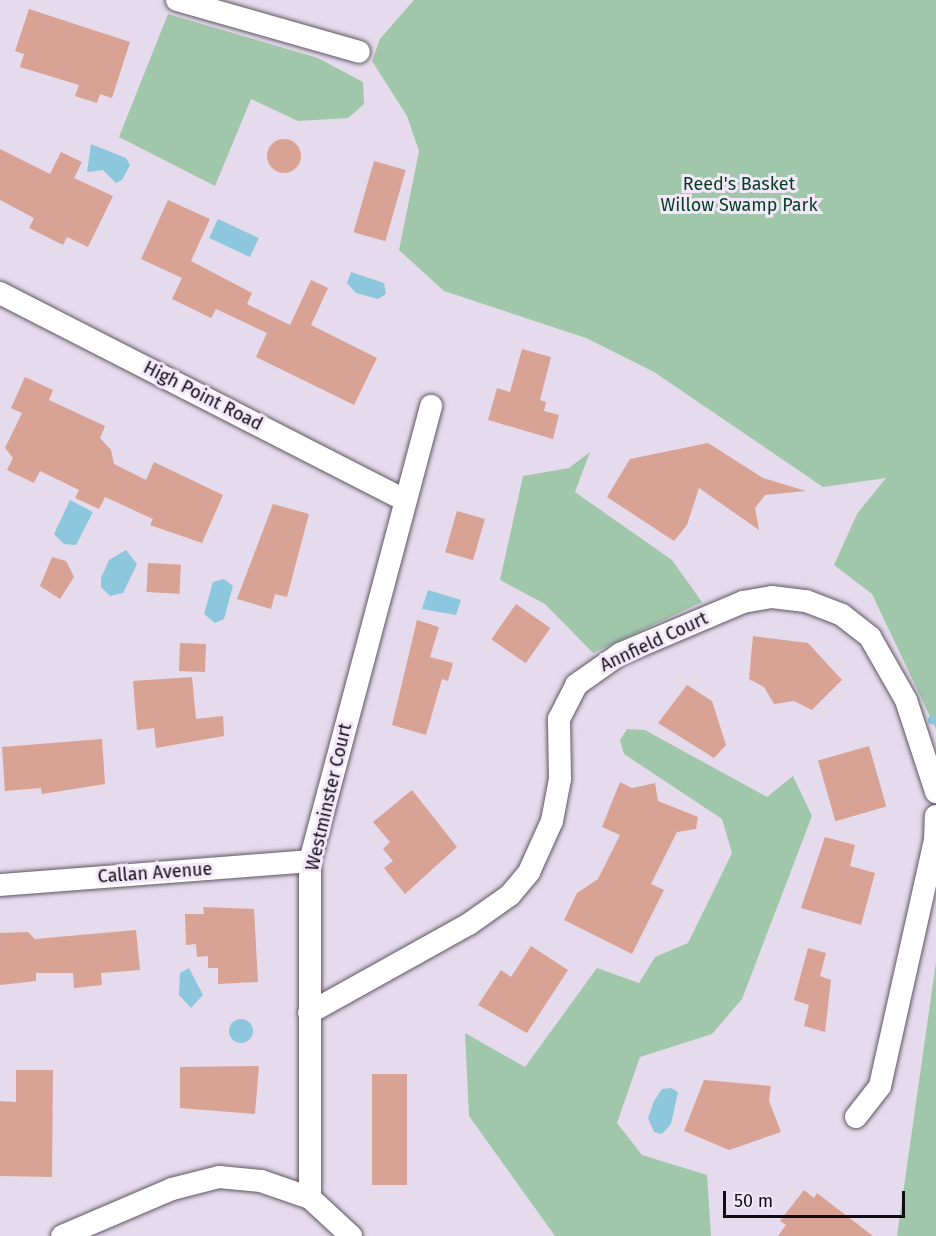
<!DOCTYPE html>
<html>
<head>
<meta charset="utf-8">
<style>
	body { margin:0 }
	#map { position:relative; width:936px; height:1236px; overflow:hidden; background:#e5dbec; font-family:"Fira Sans",sans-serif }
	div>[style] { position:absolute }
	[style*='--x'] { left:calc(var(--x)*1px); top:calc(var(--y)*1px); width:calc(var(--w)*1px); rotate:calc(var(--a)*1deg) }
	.green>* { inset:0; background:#a1c7ab }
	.water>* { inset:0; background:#8cc7dd; transform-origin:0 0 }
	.round { border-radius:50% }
	.stream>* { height:8px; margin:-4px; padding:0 4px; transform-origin:4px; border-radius:4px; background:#8cc7dd }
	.building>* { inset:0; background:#d8a294; transform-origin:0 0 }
	.roads { filter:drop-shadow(0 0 2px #5f5765) drop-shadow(0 0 2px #5f5765) }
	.minor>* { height:22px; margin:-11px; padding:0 11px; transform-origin:11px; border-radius:11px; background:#fff }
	span { translate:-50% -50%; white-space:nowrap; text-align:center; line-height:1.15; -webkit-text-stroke:6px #f2e8fa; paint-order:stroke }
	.park-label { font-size:18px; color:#033e1f }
	.street-label { font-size:18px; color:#0f0c12 }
	.scale { position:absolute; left:723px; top:1191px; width:182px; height:27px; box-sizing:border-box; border:3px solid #0f0c12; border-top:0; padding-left:8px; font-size:18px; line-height:21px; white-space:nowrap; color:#0f0c12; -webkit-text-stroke:4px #f2e8fa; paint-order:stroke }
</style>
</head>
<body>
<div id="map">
	<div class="green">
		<div style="clip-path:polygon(414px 0,936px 0,936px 729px,872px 594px,834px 565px,857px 514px,886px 478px,823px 487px,654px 372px,586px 338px,444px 291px,399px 250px,419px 151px,407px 116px,372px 61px,380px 39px)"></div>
		<div style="clip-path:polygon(168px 14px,318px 58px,363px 82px,364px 104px,348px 118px,298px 121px,251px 99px,215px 186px,119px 137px)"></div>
		<div style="clip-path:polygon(590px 452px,575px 492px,672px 560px,702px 602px,593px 653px,545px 604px,500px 580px,523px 476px,569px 468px)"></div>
		<div style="clip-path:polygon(627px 729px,645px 730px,767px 797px,793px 776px,812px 816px,742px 999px,712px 1034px,640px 1057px,617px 1123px,642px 1155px,707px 1175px,711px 1236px,555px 1236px,469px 1116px,465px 1033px,525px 1067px,597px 968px,639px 983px,655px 957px,688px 943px,732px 853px,722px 819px,624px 754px,620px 740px)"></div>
		<div style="clip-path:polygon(936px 962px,936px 1236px,897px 1236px)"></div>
	</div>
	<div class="water">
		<div style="clip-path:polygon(91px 144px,126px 158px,130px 165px,122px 180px,116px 183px,103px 170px,87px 172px)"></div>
		<div style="left:218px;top:219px;width:45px;height:21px;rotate:25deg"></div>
		<div style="clip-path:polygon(351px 272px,384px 283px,386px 294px,378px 299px,356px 293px,347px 283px)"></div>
		<div style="clip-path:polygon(70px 500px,93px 512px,76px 545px,64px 544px,54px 534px)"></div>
		<div style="clip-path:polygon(126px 550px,137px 564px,123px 593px,110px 596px,101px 587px,101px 578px,109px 560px)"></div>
		<div style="clip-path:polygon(224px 579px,233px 586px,224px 619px,215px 623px,204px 614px,213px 582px)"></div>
		<div style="clip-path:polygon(428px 590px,461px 600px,456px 615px,422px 609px)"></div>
		<div style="clip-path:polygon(189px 968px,203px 995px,191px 1008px,179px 995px,180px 973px)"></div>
		<div class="round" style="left:229px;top:1019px;width:24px;height:24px"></div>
		<div style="clip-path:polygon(671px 1088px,678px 1092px,671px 1124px,662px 1134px,654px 1132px,648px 1118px,654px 1101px,662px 1089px)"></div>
	</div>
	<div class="stream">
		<div style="--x:932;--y:720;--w:4;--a:14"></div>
	</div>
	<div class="building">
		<div style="clip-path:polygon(29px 9px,130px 42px,112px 98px,100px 94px,97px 103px,75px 96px,79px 85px,20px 67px,24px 54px,15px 51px)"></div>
		<div class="round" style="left:267px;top:139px;width:34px;height:34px"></div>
		<div style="clip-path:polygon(0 149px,50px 174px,61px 152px,82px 162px,74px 178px,113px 196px,88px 247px,67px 237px,63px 245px,29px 228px,34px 218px,0 200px)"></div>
		<div style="left:374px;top:161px;width:33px;height:74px;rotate:16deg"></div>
		<div style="clip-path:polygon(168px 200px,210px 219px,191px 261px,252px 293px,247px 304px,290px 325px,311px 280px,328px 288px,311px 325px,377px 358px,354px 405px,256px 357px,267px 333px,216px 309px,211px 318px,172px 299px,182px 278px,141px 259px)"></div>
		<div style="clip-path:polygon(522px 349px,551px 357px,540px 400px,546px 402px,544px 411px,559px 415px,553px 439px,488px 420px,497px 388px,510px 392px)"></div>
		<div style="clip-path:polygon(25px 377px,53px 390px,49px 400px,105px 426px,100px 438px,111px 450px,114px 464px,146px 480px,154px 462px,223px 495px,202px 543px,150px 525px,153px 519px,105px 497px,99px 509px,75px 498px,79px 490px,40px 471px,34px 483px,7px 470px,13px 458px,5px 448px,22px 413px,11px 408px)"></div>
		<div style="clip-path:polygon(708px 443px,763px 478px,806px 491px,765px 495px,755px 508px,759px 530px,699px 488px,687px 525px,674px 541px,607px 497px,630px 459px)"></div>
		<div style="clip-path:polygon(273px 504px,309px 514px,287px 597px,275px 594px,271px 609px,237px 599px)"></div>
		<div style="left:457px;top:511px;width:29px;height:43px;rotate:16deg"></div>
		<div style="clip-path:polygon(52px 557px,66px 561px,74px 577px,60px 599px,40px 586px)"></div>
		<div style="left:148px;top:563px;width:33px;height:29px;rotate:3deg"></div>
		<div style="left:516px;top:604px;width:42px;height:43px;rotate:35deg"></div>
		<div style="clip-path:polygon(417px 620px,439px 627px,430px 657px,453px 663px,448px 681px,442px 679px,426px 735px,392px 725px)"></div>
		<div style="clip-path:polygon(753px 636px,808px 643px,842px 680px,812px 710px,794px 701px,774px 704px,764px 687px,749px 679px)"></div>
		<div style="left:180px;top:643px;width:26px;height:28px;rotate:2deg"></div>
		<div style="clip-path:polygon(192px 677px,196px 719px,223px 716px,224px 736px,156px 748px,154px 728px,137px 730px,133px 681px)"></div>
		<div style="clip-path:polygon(687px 685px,712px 701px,726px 745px,714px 758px,658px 723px)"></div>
		<div style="clip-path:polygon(102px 739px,105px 784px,42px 794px,41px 788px,5px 791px,2px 747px)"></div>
		<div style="left:869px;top:746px;width:63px;height:53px;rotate:74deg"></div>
		<div style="clip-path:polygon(620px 782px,632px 788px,655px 783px,658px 801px,698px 817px,696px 829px,677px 832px,651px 884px,664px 890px,632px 954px,564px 920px,577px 893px,598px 879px,620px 835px,602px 827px)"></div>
		<div style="clip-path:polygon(412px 790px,457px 847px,405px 894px,384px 868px,393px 861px,383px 849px,390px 842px,373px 822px)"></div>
		<div style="clip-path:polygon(825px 837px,855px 845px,850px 866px,875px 873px,861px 925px,801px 908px)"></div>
		<div style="clip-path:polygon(203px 907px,254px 909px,258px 982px,218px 984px,218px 968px,208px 968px,208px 956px,197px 957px,196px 944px,186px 945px,185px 914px,204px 914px)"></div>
		<div style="clip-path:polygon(136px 930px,140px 970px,101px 973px,102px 985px,74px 988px,73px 973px,36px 973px,36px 981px,0 985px,0 933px,28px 932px,35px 939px)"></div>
		<div style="clip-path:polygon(531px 946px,568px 970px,527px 1033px,478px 1005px,501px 970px,511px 977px)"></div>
		<div style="clip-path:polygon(808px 948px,826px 953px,820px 976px,831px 980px,825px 1032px,804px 1026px,809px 1005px,794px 1000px)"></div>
		<div style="clip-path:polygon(259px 1066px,255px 1114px,180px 1108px,180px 1067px)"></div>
		<div style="clip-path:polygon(16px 1070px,53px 1070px,52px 1177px,0 1176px,0 1101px,16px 1102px)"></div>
		<div style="left:372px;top:1074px;width:35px;height:111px"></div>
		<div style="clip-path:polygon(704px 1080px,771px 1086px,769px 1101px,781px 1132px,729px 1150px,684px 1131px)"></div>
		<div style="clip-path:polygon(804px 1190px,814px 1198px,817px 1193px,873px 1236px,778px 1236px,786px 1225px,780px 1221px)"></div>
	</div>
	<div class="roads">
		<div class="minor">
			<div style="--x:177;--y:0;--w:189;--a:15.9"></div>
			<div style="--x:0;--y:293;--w:455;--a:27.1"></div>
			<div style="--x:0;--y:885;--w:311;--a:-4.4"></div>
			<div style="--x:309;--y:1013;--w:183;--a:-29.1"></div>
			<div style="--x:469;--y:924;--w:50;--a:-35.3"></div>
			<div style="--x:510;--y:895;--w:30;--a:-50"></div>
			<div style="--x:529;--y:872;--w:56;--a:-65.7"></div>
			<div style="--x:552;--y:821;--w:43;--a:-79.2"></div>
			<div style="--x:560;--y:779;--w:60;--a:-91"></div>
			<div style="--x:559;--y:719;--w:38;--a:-63"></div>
			<div style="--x:576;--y:685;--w:54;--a:-35.2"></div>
			<div style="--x:620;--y:654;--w:134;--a:-22.9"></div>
			<div style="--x:743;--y:602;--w:29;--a:-10"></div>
			<div style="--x:772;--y:597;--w:34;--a:7"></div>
			<div style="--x:806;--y:601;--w:39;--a:21"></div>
			<div style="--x:842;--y:615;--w:36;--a:38"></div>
			<div style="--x:870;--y:637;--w:73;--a:60.3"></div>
			<div style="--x:906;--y:700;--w:97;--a:71.9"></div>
			<div style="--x:856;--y:1117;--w:39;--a:-52"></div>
			<div style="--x:880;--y:1086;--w:252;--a:-77.4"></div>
			<div style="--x:935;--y:840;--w:24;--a:-88"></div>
			<div style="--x:310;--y:1198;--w:337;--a:-90"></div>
			<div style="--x:310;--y:861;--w:471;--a:-75.1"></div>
			<div style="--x:62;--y:1236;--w:120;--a:-23.1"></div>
			<div style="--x:172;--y:1189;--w:49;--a:-14.3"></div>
			<div style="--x:219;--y:1177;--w:42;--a:5.4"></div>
			<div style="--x:261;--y:1181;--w:52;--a:19.1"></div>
			<div style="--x:310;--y:1198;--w:56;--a:42.8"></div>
		</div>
	</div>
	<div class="park-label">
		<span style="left:739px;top:195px">Reed's Basket<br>Willow Swamp Park</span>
	</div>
	<div class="street-label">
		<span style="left:203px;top:396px;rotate:27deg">High Point Road</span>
		<span style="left:654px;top:642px;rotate:-25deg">Annfield Court</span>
		<span style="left:329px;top:797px;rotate:-77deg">Westminster Court</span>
		<span style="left:155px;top:873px;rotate:-4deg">Callan Avenue</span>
	</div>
	<div class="scale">50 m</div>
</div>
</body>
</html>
